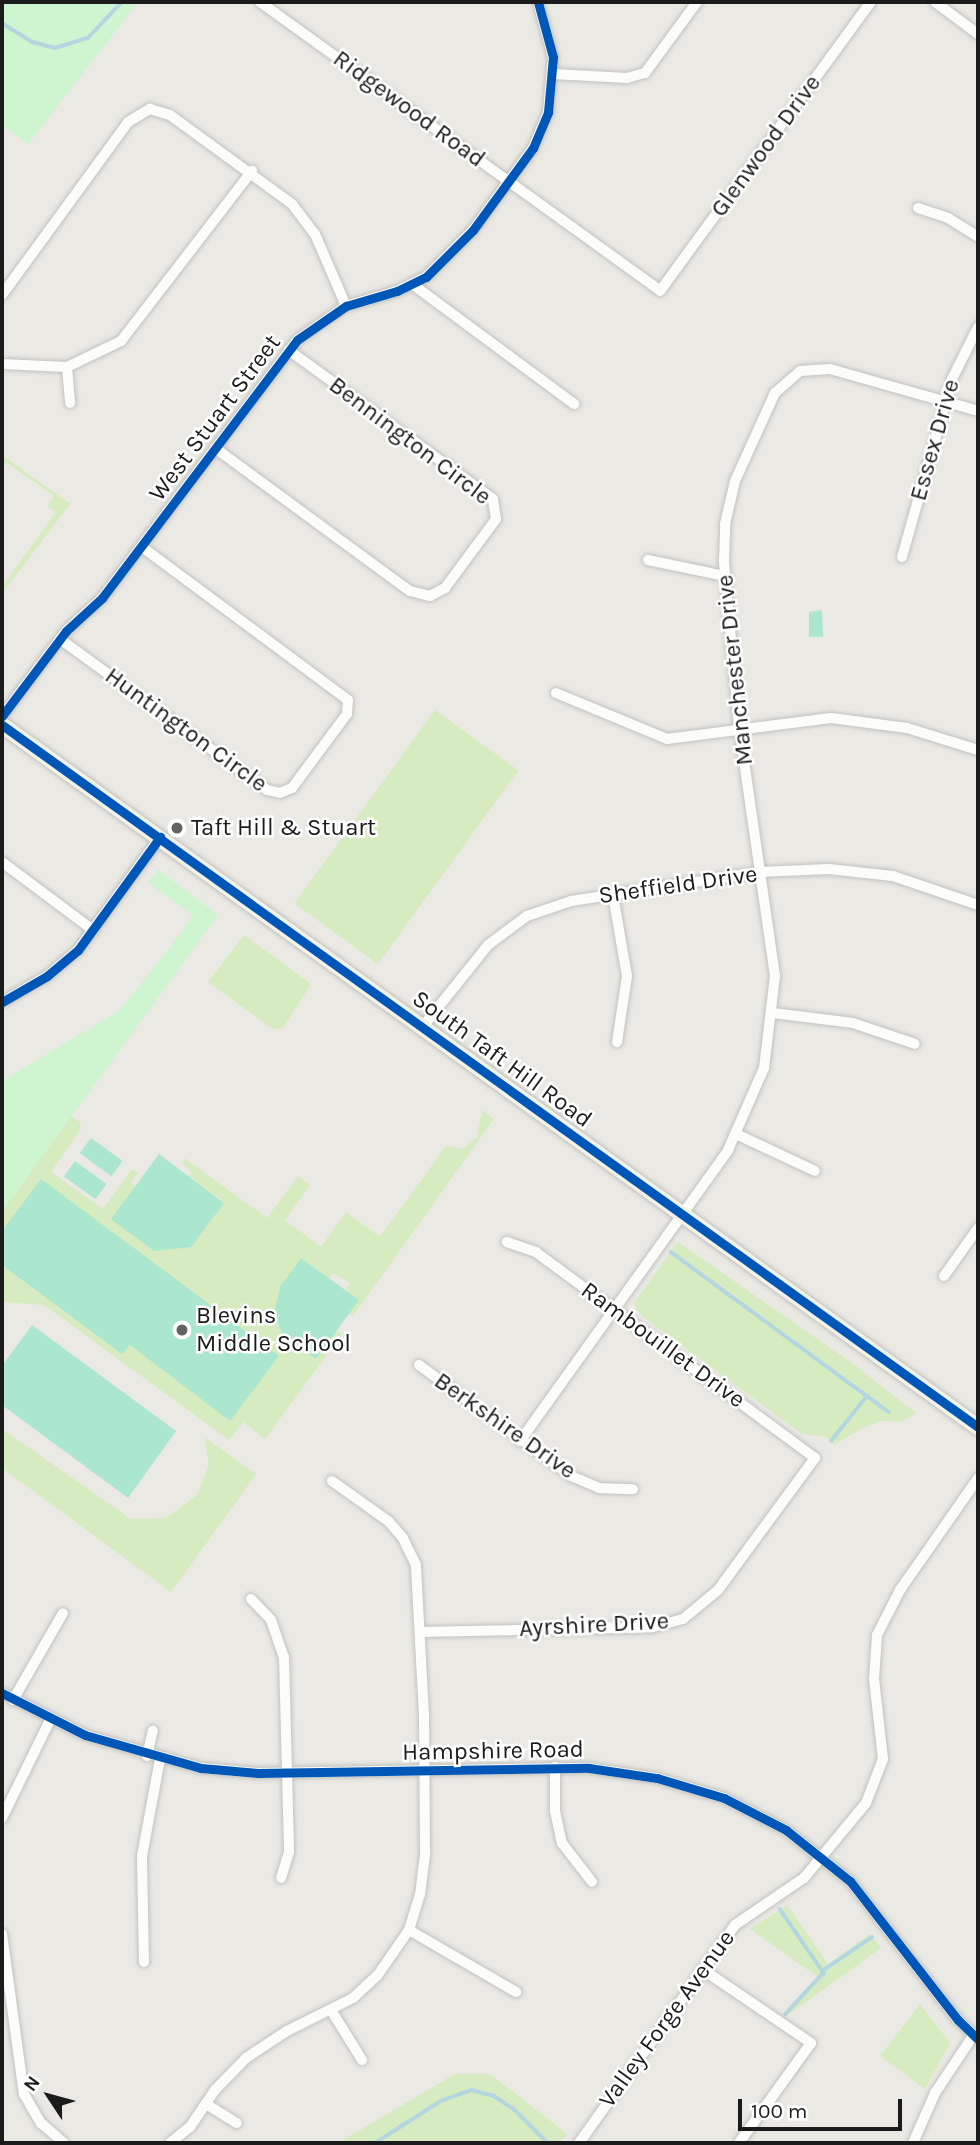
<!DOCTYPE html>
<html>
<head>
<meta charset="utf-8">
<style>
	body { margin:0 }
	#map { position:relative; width:980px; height:2145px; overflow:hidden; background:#eae9e4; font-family:Karla,sans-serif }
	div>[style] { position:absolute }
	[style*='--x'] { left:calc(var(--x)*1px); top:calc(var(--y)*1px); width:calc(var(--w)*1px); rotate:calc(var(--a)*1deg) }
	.grass>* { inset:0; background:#d6ebbf; transform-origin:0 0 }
	.park>* { inset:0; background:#cef4d0 }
	.pitch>* { inset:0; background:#abe6ce; transform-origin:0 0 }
	.stream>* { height:3.5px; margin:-1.75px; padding:0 1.75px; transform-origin:1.75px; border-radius:1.75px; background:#b4d6e0 }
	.roads { filter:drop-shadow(0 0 2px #c2c2c0) drop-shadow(0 0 2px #c2c2c0) }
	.street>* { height:10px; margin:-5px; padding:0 5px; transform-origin:5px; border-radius:5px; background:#fcfcfb }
	.secondary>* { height:16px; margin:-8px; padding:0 8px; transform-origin:8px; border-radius:8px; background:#f2f2e8 }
	.cycleway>* { height:9px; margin:-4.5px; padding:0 4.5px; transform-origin:4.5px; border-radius:4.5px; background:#0057b8 }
	.dots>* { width:19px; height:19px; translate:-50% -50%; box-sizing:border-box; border:4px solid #fff; border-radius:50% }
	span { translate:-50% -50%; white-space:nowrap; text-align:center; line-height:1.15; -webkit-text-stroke:5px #fff; paint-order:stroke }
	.street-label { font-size:24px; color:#1b1b1b }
	.poi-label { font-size:24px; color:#1b1b1b }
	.left { translate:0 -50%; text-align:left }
	.frame { position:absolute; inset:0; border:4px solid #1b1b1b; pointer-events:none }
	.north { position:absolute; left:14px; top:2061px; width:70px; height:70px; -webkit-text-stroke:5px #fff; paint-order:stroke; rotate:306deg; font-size:19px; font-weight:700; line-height:28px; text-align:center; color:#1b1b1b }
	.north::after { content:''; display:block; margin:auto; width:24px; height:32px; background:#1b1b1b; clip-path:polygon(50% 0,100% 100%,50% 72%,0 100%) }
	.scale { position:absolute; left:738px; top:2099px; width:164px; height:32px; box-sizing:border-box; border:4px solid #1b1b1b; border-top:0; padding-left:9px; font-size:21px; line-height:24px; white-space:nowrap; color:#1b1b1b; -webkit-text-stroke:5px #fff; paint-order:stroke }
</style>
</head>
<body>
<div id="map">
	<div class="grass">
		<div style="clip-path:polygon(2px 455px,70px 504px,2px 594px,2px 587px,56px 512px,47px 506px,54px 496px,6px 462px,2px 468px)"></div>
		<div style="left:435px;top:710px;width:103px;height:239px;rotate:36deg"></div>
		<div style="clip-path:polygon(244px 935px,311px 984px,283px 1028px,273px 1029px,208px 982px)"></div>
		<div style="clip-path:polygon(482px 1110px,494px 1119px,353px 1316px,349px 1313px,359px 1300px,346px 1290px,350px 1283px,333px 1273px,329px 1278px,301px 1258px,316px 1359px,337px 1330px,342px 1334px,265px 1439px,243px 1422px,229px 1440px,44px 1305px,2px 1302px,2px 1203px,65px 1112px,80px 1122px,81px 1129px,51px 1172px,103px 1209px,132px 1169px,138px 1173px,131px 1182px,135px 1186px,111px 1219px,224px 1202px,189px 1176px,192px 1172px,183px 1165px,184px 1158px,267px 1218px,298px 1176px,310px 1185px,285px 1220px,321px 1247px,346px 1212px,380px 1237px,446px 1146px,464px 1149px,477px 1137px)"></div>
		<div style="clip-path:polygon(678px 1242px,852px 1363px,916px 1413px,901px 1422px,881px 1421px,863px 1428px,834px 1445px,826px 1437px,802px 1434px,638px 1313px,634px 1303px)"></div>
		<div style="clip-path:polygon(2px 1429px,131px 1519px,166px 1518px,197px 1495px,209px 1465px,204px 1437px,256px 1474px,171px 1592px,2px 1468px)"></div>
		<div style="clip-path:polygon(787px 1905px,828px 1964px,870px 1934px,881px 1948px,788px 2015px,784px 2013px,818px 1977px,750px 1929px)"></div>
		<div style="clip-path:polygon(920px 2004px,950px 2043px,925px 2089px,880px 2056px)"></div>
		<div style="clip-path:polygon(455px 2074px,490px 2074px,567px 2134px,560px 2143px,338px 2143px)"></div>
	</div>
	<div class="park">
		<div style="clip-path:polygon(2px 2px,138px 2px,28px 144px,2px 125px)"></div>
		<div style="clip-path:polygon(158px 870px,218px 915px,2px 1212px,2px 1081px,119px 1011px,171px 946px,193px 915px,148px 883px)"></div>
	</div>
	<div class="pitch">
		<div style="clip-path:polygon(822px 610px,823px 637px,809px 637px,809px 612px)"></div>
		<div style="left:91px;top:1138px;width:39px;height:19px;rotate:36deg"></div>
		<div style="clip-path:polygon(159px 1154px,224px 1203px,191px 1247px,154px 1251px,111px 1219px)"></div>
		<div style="left:75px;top:1161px;width:39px;height:19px;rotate:36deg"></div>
		<div style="clip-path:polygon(41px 1179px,279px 1356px,230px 1421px,130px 1345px,122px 1354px,2px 1265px,2px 1231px)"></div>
		<div style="clip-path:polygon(301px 1258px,359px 1300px,316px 1359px,283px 1335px,274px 1314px,280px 1287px)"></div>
		<div style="clip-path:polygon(32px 1325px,176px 1431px,128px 1498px,2px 1405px,2px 1366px)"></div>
	</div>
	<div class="stream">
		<div style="--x:2;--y:23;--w:36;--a:32"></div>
		<div style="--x:33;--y:42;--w:23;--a:15"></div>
		<div style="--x:55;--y:48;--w:34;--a:-17"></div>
		<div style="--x:88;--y:38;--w:50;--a:-46.6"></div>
		<div style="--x:671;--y:1252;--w:243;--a:36.3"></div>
		<div style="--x:831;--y:1441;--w:58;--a:-51.3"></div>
		<div style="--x:867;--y:1396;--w:27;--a:36"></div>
		<div style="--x:780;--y:1909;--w:78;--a:55.5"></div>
		<div style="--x:824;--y:1973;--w:56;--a:132.8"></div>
		<div style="--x:824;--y:1970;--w:58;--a:-34.5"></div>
		<div style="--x:375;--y:2143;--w:78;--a:-32.5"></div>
		<div style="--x:441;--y:2101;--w:33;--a:-20"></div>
		<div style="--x:472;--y:2090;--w:23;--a:15"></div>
		<div style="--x:494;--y:2096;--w:24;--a:33"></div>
		<div style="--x:514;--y:2109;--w:48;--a:45"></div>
	</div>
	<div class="roads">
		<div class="street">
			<div style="--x:260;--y:2;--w:493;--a:35.8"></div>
			<div style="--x:660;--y:291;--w:358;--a:-53.9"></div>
			<div style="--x:935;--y:2;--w:54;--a:36.7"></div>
			<div style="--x:554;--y:74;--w:73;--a:3.1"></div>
			<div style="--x:627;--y:78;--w:19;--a:-16"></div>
			<div style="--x:645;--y:73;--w:88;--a:-53.8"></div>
			<div style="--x:918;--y:208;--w:32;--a:18"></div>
			<div style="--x:948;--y:218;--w:36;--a:32"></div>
			<div style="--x:412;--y:284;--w:202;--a:36.5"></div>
			<div style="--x:2;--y:295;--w:214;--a:-53.9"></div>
			<div style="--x:128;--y:122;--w:26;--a:-31"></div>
			<div style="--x:150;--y:109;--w:21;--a:17"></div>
			<div style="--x:170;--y:115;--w:151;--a:36.1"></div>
			<div style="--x:292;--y:204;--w:38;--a:53"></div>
			<div style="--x:315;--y:234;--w:78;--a:66.7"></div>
			<div style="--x:2;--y:364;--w:65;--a:2.6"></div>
			<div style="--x:67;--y:367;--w:60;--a:-25.7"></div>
			<div style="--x:121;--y:341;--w:215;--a:-52.4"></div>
			<div style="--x:67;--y:367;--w:36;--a:85"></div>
			<div style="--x:215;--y:448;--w:242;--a:36.3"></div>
			<div style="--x:410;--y:591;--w:21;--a:14"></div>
			<div style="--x:430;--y:596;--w:17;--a:-28"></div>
			<div style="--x:445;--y:588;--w:86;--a:-53.5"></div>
			<div style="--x:496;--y:519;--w:20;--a:-99"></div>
			<div style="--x:493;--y:499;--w:253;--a:-143.9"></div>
			<div style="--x:902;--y:557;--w:185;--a:-74.3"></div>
			<div style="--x:952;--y:379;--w:58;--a:-63.4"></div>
			<div style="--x:648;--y:560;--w:79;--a:11.7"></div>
			<div style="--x:60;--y:639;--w:256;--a:36.1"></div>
			<div style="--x:267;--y:790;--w:13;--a:13"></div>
			<div style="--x:280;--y:793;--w:13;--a:-23"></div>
			<div style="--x:292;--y:788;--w:92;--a:-53.4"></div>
			<div style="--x:347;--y:714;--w:14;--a:-86"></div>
			<div style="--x:348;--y:700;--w:257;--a:-143.4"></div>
			<div style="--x:556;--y:693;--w:120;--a:22.5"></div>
			<div style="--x:667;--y:739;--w:165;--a:-7.3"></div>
			<div style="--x:831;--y:718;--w:77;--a:7.5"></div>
			<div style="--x:907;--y:728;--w:74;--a:17.2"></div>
			<div style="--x:2;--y:716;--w:106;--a:-53"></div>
			<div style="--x:66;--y:631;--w:49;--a:-42.5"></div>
			<div style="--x:102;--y:598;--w:323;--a:-52.9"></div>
			<div style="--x:297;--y:340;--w:60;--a:-34.8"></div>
			<div style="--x:346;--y:306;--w:53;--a:-16.4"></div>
			<div style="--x:397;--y:291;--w:32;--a:-26"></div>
			<div style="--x:426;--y:277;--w:66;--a:-45"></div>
			<div style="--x:473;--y:230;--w:102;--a:-53.8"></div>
			<div style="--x:533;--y:148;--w:39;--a:-67"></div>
			<div style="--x:548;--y:112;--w:55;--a:-84.8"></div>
			<div style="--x:553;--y:57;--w:57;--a:-105.3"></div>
			<div style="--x:2;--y:862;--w:114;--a:36.8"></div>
			<div style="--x:613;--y:895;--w:82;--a:80.2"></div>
			<div style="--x:627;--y:976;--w:67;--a:98.6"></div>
			<div style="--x:2;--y:1002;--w:52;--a:-30"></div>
			<div style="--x:47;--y:976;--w:40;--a:-40"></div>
			<div style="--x:78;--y:950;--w:140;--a:-54"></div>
			<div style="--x:773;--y:1013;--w:81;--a:7.1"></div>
			<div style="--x:853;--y:1023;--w:65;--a:18.7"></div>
			<div style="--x:424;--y:1025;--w:102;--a:-51.3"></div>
			<div style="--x:488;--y:945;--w:49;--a:-36.6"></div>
			<div style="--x:527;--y:916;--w:46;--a:-18.8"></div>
			<div style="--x:571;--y:901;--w:191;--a:-8.7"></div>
			<div style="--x:760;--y:872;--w:69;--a:-2.5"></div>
			<div style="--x:829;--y:869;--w:64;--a:6.2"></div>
			<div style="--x:893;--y:876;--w:90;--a:18.8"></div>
			<div style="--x:736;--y:1134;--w:87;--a:25.1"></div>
			<div style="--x:944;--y:1276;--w:59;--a:-54.7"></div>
			<div style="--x:419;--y:1365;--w:188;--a:36.1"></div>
			<div style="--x:571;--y:1476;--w:30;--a:23"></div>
			<div style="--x:599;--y:1488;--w:34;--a:2"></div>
			<div style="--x:520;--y:1441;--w:358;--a:-54.4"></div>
			<div style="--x:728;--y:1150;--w:90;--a:-66.3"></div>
			<div style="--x:764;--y:1068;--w:93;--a:-83.2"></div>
			<div style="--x:775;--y:976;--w:252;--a:-98.2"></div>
			<div style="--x:739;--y:727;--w:167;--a:-95.2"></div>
			<div style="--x:724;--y:561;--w:37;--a:-88"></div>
			<div style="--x:725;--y:524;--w:44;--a:-76.9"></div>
			<div style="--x:735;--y:481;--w:97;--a:-65.6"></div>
			<div style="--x:775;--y:393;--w:33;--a:-41"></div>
			<div style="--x:800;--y:371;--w:30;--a:-4"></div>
			<div style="--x:830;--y:369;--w:154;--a:15.8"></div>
			<div style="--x:251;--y:1599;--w:29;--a:46"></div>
			<div style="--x:271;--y:1620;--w:39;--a:71"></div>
			<div style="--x:284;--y:1657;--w:195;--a:88.5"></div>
			<div style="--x:289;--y:1852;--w:27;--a:107"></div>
			<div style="--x:421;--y:1632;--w:232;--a:-1.2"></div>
			<div style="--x:653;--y:1627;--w:31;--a:-15"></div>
			<div style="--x:683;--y:1619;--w:45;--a:-39.6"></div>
			<div style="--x:718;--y:1590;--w:164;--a:-53.7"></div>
			<div style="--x:815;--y:1458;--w:347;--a:-143.6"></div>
			<div style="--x:536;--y:1252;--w:31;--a:-161"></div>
			<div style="--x:2;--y:1693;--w:93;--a:26.8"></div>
			<div style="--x:85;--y:1735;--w:121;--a:15.9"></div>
			<div style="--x:201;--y:1768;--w:57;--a:5"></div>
			<div style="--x:258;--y:1773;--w:331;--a:-0.9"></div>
			<div style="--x:589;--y:1768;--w:69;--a:8.4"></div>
			<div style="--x:657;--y:1778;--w:70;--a:16.6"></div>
			<div style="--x:724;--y:1798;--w:70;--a:27.3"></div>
			<div style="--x:786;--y:1830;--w:82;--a:38.6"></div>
			<div style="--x:850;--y:1881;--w:176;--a:52.2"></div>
			<div style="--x:958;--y:2020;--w:28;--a:44"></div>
			<div style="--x:13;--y:1700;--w:100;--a:-60.1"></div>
			<div style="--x:147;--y:1756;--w:26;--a:-77"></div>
			<div style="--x:555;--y:1767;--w:44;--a:90"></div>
			<div style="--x:555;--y:1811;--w:33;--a:78"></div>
			<div style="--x:562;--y:1843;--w:49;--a:52.4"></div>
			<div style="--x:2;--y:1818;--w:109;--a:-63.9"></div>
			<div style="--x:409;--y:1930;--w:124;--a:30.1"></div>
			<div style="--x:2;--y:1934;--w:162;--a:82.2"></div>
			<div style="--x:24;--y:2094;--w:34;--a:60"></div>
			<div style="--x:41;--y:2123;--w:30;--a:41"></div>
			<div style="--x:144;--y:1962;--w:106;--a:-91.1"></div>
			<div style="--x:142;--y:1856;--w:99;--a:-79.5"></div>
			<div style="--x:702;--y:1969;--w:132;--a:34.2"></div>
			<div style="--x:811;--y:2043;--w:123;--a:125.8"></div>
			<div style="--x:331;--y:2010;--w:59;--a:58.2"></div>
			<div style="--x:206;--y:2104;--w:36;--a:32"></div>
			<div style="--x:170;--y:2143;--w:26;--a:-39"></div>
			<div style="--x:190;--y:2127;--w:45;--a:-56"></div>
			<div style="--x:215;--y:2090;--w:45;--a:-45.9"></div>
			<div style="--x:246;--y:2058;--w:49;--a:-33.4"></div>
			<div style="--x:287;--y:2031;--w:74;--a:-26.6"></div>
			<div style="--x:353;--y:1998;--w:33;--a:-43"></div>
			<div style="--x:377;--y:1976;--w:56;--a:-55.2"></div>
			<div style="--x:409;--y:1930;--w:37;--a:-73"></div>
			<div style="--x:420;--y:1895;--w:40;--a:-82.9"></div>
			<div style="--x:425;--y:1855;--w:140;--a:-90.4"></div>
			<div style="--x:424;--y:1715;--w:150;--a:-93.1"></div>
			<div style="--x:416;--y:1565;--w:30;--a:-116"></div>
			<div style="--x:403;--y:1538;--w:23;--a:-131"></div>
			<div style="--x:388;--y:1521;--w:69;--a:-144.5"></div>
			<div style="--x:579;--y:2143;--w:268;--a:-54.4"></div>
			<div style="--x:735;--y:1925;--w:83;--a:-34.3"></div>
			<div style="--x:804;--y:1878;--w:97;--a:-50.4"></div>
			<div style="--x:866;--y:1803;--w:47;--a:-68.9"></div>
			<div style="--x:883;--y:1759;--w:81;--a:-96.4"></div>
			<div style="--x:874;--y:1679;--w:44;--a:-86.1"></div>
			<div style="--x:877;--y:1635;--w:51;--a:-62.9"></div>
			<div style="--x:900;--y:1590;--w:136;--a:-55.1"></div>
			<div style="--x:913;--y:2143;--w:55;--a:-66.3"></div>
			<div style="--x:935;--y:2093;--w:69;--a:-56.3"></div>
		</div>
		<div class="secondary">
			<div style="--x:2;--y:725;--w:1202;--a:35.73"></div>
		</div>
	</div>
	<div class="cycleway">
		<div style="--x:2;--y:716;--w:106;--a:-53"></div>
		<div style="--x:66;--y:631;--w:49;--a:-42.5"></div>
		<div style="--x:102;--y:598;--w:323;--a:-52.9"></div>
		<div style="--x:297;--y:340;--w:60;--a:-34.8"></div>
		<div style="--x:346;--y:306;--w:53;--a:-16.4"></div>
		<div style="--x:397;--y:291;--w:32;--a:-26"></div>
		<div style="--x:426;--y:277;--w:66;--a:-45"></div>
		<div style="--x:473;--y:230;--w:102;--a:-53.8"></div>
		<div style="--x:533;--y:148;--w:39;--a:-67"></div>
		<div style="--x:548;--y:112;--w:55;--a:-84.8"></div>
		<div style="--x:553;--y:57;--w:57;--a:-105.3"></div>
		<div style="--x:2;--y:725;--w:1202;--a:35.73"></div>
		<div style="--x:2;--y:1002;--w:52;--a:-30"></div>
		<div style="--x:47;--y:976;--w:40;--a:-40"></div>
		<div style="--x:78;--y:950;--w:140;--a:-54"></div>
		<div style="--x:2;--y:1693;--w:93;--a:26.8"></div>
		<div style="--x:85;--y:1735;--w:121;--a:15.9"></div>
		<div style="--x:201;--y:1768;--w:57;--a:5"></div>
		<div style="--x:258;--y:1773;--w:331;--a:-0.9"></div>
		<div style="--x:589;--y:1768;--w:69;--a:8.4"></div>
		<div style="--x:657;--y:1778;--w:70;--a:16.6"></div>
		<div style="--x:724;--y:1798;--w:70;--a:27.3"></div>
		<div style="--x:786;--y:1830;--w:82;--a:38.6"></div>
		<div style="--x:850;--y:1881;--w:176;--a:52.2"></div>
		<div style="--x:958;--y:2020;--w:28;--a:44"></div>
	</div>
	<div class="dots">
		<div style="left:177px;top:828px;background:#636361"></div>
		<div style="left:182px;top:1330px;background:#636361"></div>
	</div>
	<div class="street-label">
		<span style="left:409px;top:109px;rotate:36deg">Ridgewood Road</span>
		<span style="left:766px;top:146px;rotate:-54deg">Glenwood Drive</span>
		<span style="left:215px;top:418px;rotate:-53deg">West Stuart Street</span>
		<span style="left:935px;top:440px;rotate:-74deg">Essex Drive</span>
		<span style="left:410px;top:441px;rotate:37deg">Bennington Circle</span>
		<span style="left:735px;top:670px;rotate:-96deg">Manchester Drive</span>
		<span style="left:186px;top:730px;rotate:36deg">Huntington Circle</span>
		<span style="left:678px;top:885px;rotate:-8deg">Sheffield Drive</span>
		<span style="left:502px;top:1059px;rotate:36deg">South Taft Hill Road</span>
		<span style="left:663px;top:1345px;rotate:36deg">Rambouillet Drive</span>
		<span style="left:505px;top:1426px;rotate:35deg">Berkshire Drive</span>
		<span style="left:594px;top:1625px;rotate:-3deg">Ayrshire Drive</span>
		<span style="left:493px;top:1751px;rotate:-1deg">Hampshire Road</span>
		<span style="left:667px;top:2019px;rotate:-54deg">Valley Forge Avenue</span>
	</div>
	<div class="poi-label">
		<span class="left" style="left:191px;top:828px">Taft Hill &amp; Stuart</span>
		<span class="left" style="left:196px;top:1330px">Blevins<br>Middle School</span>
	</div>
	<div class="frame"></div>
	<div class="north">N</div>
	<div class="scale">100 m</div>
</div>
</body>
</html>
